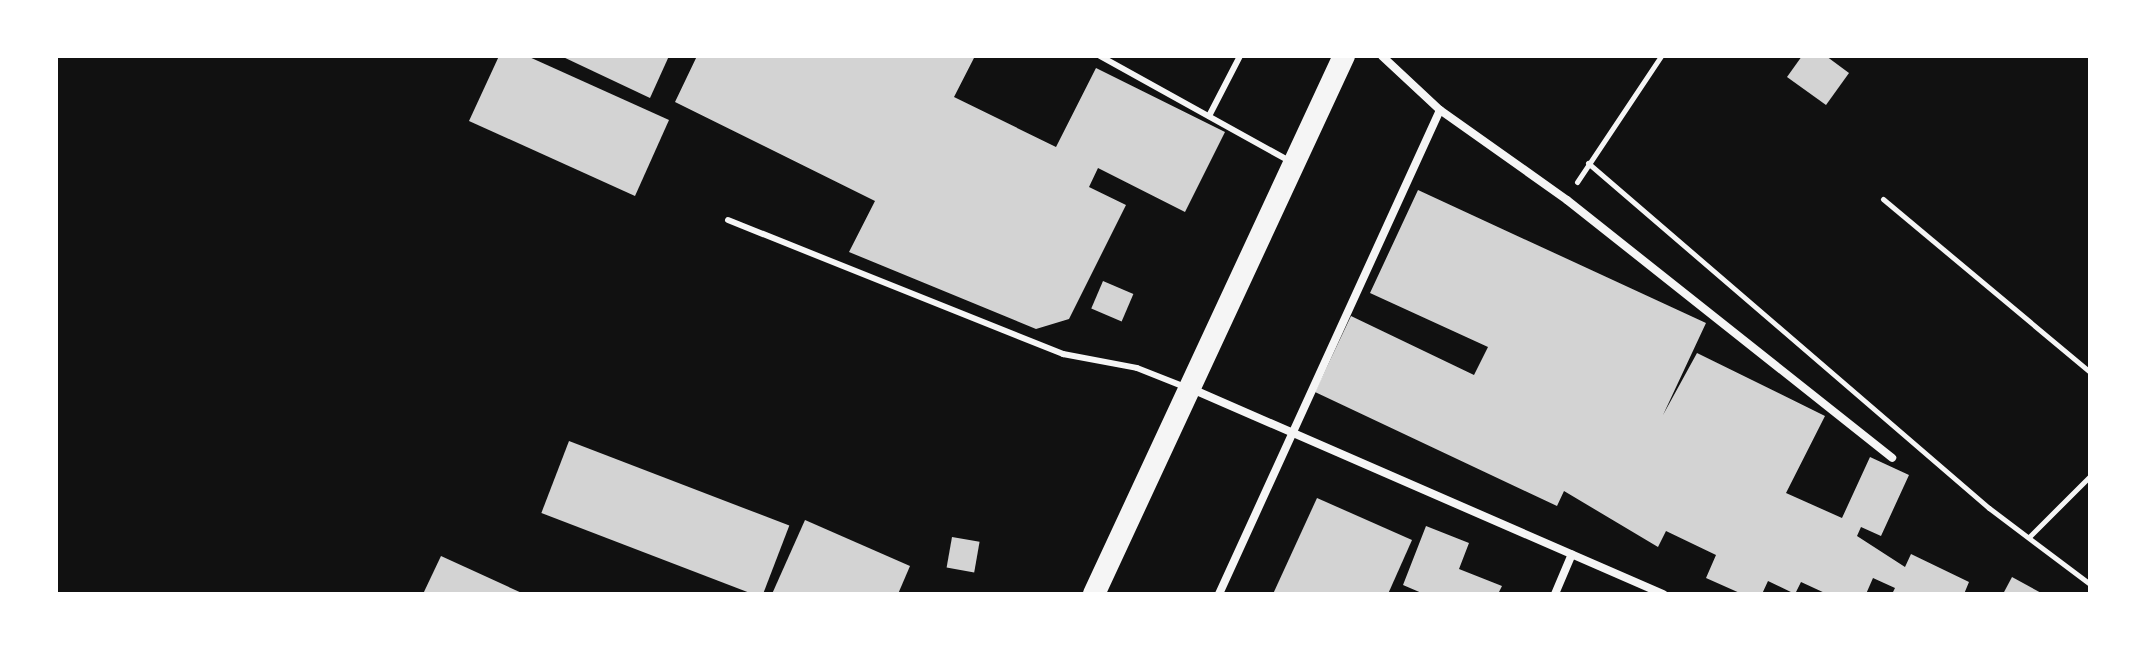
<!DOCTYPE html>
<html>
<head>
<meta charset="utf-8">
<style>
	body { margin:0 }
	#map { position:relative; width:2146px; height:650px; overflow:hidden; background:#111; font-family:"DM Sans",sans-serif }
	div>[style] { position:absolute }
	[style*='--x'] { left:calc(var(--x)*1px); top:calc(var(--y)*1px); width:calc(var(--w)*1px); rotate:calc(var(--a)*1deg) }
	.building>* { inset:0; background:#d3d3d3; transform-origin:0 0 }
	.path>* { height:5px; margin:-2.5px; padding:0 2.5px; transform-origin:2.5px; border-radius:2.5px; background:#f5f5f5 }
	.service>* { height:6px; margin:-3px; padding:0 3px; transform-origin:3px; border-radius:3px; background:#f5f5f5 }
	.minor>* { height:8px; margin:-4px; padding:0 4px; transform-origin:4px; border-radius:4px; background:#f5f5f5 }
	.trunk>* { height:22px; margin:-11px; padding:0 11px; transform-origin:11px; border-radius:11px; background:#f5f5f5 }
	span { translate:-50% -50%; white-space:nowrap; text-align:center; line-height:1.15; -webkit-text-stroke:6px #fff; paint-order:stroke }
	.frame { position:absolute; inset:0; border:58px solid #fff; pointer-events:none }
</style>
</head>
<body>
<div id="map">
	<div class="building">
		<div style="clip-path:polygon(499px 56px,527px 56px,669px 120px,635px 196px,469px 121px)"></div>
		<div style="clip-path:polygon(561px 56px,669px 56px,650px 98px)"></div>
		<div style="clip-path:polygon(697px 56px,975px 56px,954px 97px,1056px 147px,1096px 68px,1225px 132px,1185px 212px,1098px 168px,1089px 187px,1126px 205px,1069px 319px,1036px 329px,849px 252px,875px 201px,675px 102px)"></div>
		<div style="clip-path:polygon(1802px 56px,1826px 56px,1849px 73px,1826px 105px,1787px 77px)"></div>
		<div style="clip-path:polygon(1418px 190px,1706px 323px,1663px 415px,1697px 353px,1825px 416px,1786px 493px,1842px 518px,1870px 457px,1909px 475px,1881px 536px,1861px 527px,1857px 536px,1905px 567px,1911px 554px,1969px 582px,1964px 594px,1892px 594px,1895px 588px,1873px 578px,1866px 594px,1827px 594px,1801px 582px,1795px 594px,1768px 581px,1762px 594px,1742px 594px,1706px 578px,1716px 555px,1666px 531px,1658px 547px,1564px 491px,1557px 506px,1315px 392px,1351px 316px,1474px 375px,1488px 347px,1370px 293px)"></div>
		<div style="left:1103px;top:281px;width:33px;height:30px;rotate:23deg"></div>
		<div style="left:569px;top:441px;width:236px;height:77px;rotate:21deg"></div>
		<div style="clip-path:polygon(1317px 498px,1412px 540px,1388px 594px,1273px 594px)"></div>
		<div style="clip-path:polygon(805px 520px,910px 566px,898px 594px,772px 594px)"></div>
		<div style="clip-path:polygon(1426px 526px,1469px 543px,1459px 569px,1502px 586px,1498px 594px,1424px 594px,1403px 585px)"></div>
		<div style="left:952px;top:537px;width:28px;height:31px;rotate:10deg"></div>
		<div style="clip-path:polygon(441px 556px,524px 594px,423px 594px)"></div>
		<div style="clip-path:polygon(2012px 577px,2043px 594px,2003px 594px)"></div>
	</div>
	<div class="path">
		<div style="--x:1588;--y:163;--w:529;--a:40.71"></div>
		<div style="--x:1989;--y:508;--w:126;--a:37"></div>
		<div style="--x:1577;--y:182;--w:151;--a:-56.3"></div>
		<div style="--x:1883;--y:199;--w:270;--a:39.9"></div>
		<div style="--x:2029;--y:537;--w:86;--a:-45"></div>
	</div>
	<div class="service">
		<div style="--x:1100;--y:56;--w:218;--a:29"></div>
		<div style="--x:1209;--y:116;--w:68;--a:-62.7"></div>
		<div style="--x:728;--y:220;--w:361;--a:21.8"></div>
		<div style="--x:1063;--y:354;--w:75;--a:10.7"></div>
		<div style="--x:1137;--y:368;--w:52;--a:21.6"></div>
	</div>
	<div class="minor">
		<div style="--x:1382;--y:56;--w:79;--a:43"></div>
		<div style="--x:1440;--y:110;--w:156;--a:35.3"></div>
		<div style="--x:1567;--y:200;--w:415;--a:38.4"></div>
		<div style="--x:1192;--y:389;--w:514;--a:23.52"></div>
		<div style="--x:1219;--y:594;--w:532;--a:-65.46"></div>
		<div style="--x:1555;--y:594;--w:43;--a:-67"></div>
	</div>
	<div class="trunk">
		<div style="--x:1094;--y:594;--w:593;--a:-65.08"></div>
	</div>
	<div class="frame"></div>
</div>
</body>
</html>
